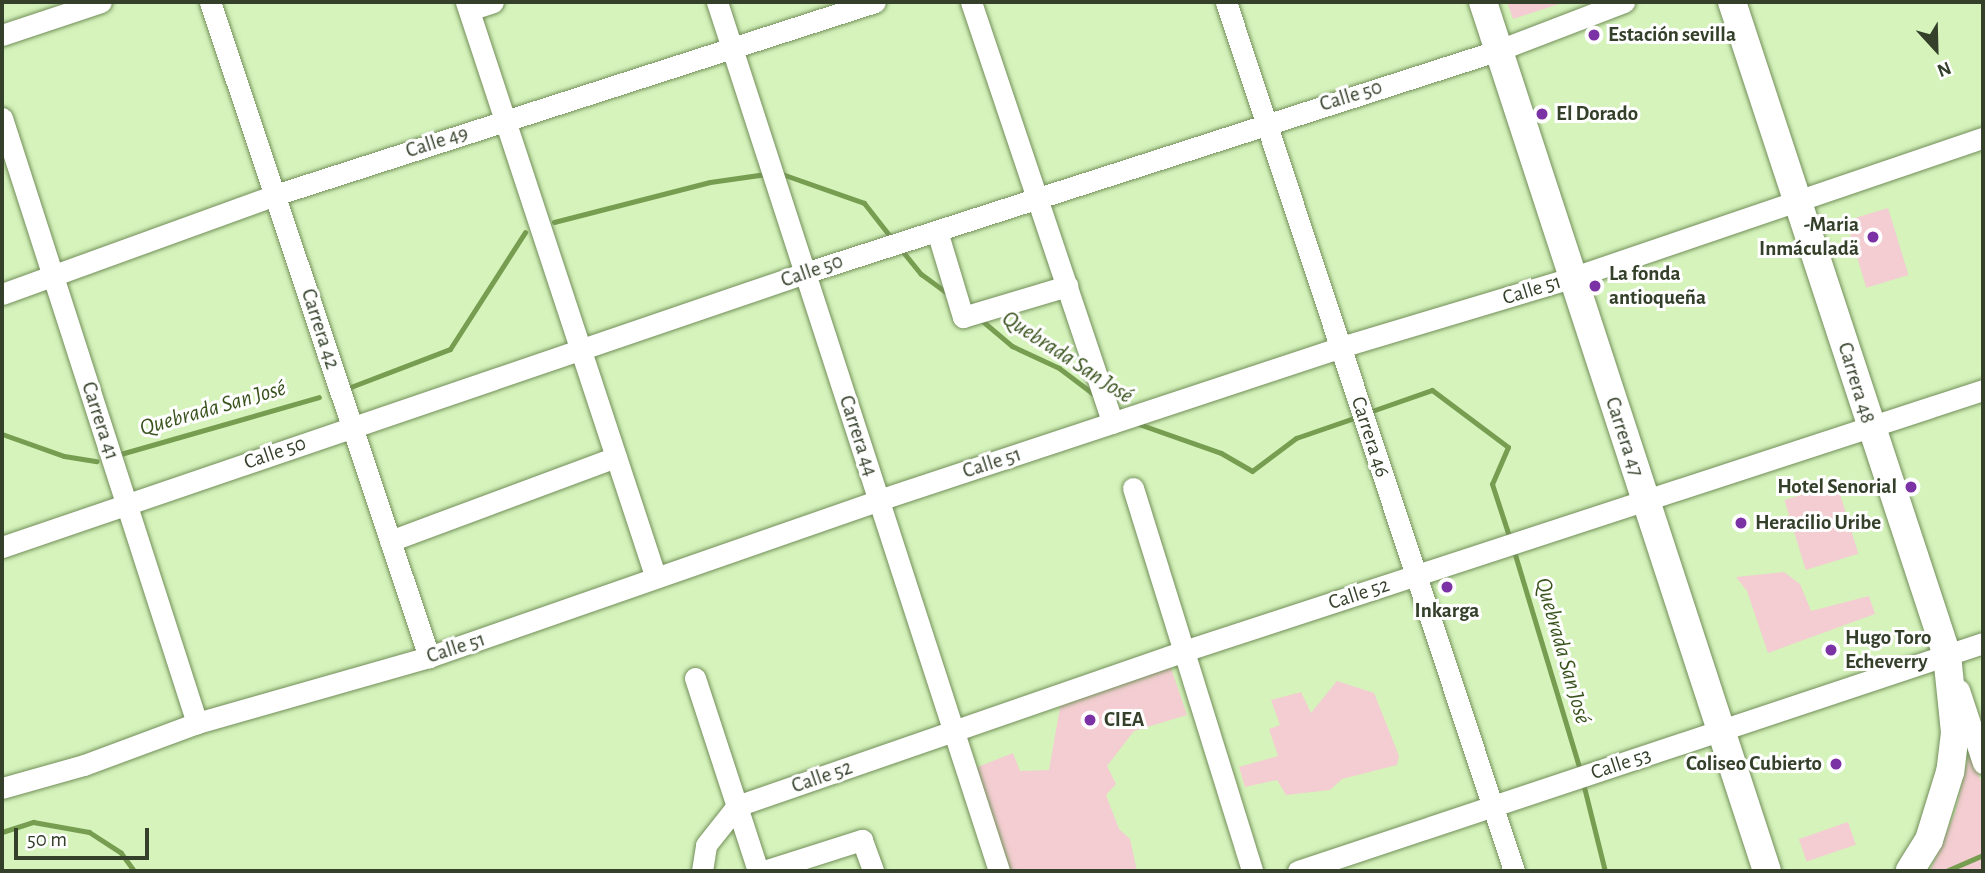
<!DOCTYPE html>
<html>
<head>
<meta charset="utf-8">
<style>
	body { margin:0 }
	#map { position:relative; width:1985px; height:873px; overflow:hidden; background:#d5f3bb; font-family:"Alegreya Sans",sans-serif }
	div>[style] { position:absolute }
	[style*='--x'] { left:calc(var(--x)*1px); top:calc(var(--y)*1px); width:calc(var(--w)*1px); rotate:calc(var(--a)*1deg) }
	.green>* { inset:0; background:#f3cdd1; transform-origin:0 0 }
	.stream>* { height:5px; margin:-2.5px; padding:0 2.5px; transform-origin:2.5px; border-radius:2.5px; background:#779d51 }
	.roads { filter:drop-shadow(0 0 2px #738e5a) drop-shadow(0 0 2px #738e5a) }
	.minor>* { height:21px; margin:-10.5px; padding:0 10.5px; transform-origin:10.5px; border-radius:10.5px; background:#fff }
	.major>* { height:28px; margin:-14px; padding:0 14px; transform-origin:14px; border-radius:14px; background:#fff }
	.dots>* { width:19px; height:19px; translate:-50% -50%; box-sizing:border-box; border:4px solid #fff; border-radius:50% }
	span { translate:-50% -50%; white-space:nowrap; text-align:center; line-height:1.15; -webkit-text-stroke:6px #fff; paint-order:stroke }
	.poi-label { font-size:21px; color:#34402a; font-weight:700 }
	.left { translate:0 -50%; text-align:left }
	.right { translate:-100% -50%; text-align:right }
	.street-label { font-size:21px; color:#34402a }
	.water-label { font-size:23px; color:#38521c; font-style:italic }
	.frame { position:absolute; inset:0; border:4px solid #34402a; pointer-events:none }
	.north { position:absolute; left:1901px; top:14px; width:70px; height:70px; -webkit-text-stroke:5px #fff; paint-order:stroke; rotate:158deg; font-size:19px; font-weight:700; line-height:28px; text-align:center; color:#34402a }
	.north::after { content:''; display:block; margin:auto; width:24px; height:32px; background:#34402a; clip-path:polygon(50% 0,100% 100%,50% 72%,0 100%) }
	.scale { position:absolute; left:14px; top:828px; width:135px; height:32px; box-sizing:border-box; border:4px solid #34402a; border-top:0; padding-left:9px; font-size:21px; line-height:24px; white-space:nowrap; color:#34402a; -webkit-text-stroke:5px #fff; paint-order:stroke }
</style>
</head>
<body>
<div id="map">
	<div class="green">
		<div style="clip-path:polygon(1507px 2px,1565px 2px,1513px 19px)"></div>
		<div style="left:1888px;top:208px;width:70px;height:44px;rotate:73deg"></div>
		<div style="left:1837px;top:484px;width:73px;height:55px;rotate:73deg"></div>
		<div style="clip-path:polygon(1784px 572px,1800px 584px,1811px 611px,1869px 596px,1875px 614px,1768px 653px,1747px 591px,1736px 577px)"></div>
		<div style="clip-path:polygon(1170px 665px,1187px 715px,1134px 731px,1107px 766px,1116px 784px,1106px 795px,1119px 829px,1130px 839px,1137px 871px,1009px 871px,975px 768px,1013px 753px,1020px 771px,1049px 770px,1062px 696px)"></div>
		<div style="clip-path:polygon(1337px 681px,1374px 693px,1399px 756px,1397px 765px,1342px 779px,1330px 790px,1286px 795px,1277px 780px,1245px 787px,1239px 767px,1278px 756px,1269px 729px,1280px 725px,1271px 700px,1301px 692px,1311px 713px)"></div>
		<div style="clip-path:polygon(1970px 751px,1983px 787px,1983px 871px,1930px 871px,1955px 813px)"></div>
		<div style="left:1848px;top:822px;width:24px;height:52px;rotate:71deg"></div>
	</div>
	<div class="stream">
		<div style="--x:779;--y:173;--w:90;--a:19.4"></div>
		<div style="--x:864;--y:203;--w:47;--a:51.9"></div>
		<div style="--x:554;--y:222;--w:161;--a:-14.4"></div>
		<div style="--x:710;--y:182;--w:57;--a:-8.1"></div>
		<div style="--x:899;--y:247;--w:35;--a:51"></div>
		<div style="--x:921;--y:274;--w:36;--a:36"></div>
		<div style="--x:980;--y:319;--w:42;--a:40.2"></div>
		<div style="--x:1012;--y:346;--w:52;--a:25.1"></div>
		<div style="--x:1059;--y:368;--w:46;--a:37.1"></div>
		<div style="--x:348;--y:388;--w:109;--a:-20.9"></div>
		<div style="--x:450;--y:349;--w:139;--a:-57.3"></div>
		<div style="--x:1369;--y:412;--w:67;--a:-19.2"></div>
		<div style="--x:1432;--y:390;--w:95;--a:36.9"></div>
		<div style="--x:1508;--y:447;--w:40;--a:113.4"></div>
		<div style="--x:1492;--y:484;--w:58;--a:71.9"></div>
		<div style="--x:1133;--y:422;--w:93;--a:19.4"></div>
		<div style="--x:1221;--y:453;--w:36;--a:30"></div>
		<div style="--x:1252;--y:471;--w:55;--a:-36.9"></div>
		<div style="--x:1296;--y:438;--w:68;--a:-19"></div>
		<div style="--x:2;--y:434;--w:66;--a:19.5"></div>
		<div style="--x:64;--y:456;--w:33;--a:9"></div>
		<div style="--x:117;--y:455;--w:210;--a:-16"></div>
		<div style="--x:1513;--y:548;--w:235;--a:73.2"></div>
		<div style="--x:1583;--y:783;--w:91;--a:76"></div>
		<div style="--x:2;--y:832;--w:33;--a:-18"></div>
		<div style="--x:33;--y:822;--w:57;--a:10.1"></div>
		<div style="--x:89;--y:832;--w:38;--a:33"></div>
		<div style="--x:121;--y:853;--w:22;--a:54"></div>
		<div style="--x:1946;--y:871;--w:40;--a:-23.4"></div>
	</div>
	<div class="roads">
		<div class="minor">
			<div style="--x:210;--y:2;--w:691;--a:71.51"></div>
			<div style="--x:466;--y:2;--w:603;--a:71.75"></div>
			<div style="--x:717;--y:2;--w:914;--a:72.02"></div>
			<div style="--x:971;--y:2;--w:444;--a:71.4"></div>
			<div style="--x:1226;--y:2;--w:915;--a:71.66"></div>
			<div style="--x:469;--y:10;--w:25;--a:-18"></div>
			<div style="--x:2;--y:35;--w:104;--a:-18.4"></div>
			<div style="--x:2;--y:118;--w:636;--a:72.14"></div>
			<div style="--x:937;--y:231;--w:90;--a:73.2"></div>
			<div style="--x:963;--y:317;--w:109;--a:-16.6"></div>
			<div style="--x:2;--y:294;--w:290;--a:-19.9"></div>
			<div style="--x:275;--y:195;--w:630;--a:-17.83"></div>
			<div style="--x:1133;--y:488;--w:401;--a:72.7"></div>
			<div style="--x:390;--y:541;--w:241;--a:-20.4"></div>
			<div style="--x:2;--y:547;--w:848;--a:-18.84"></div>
			<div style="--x:805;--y:273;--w:729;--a:-17.81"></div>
			<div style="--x:1499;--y:50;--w:134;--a:-21"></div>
			<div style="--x:695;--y:678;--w:203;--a:71.9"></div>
			<div style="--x:1959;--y:690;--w:77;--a:71.8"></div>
			<div style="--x:2;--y:788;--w:85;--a:-15.7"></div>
			<div style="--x:84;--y:765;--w:121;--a:-20.4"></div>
			<div style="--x:197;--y:723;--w:241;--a:-15.9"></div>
			<div style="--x:429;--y:657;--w:477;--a:-19.2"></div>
			<div style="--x:879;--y:500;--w:487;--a:-18.3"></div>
			<div style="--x:1341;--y:347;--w:240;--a:-16.7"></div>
			<div style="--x:1571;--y:278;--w:435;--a:-18.8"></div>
			<div style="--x:702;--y:871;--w:26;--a:-81"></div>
			<div style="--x:706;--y:845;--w:50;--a:-51.5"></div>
			<div style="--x:737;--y:806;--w:473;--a:-19.1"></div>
			<div style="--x:1184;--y:651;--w:841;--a:-18.09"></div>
			<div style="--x:764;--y:871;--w:103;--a:-17.6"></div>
			<div style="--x:862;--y:840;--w:33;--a:70"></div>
			<div style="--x:1298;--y:871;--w:722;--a:-18.41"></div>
		</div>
		<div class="major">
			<div style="--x:1483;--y:2;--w:914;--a:71.9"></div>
			<div style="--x:1732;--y:2;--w:687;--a:71.78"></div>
			<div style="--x:1947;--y:655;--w:78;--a:84.1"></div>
			<div style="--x:1955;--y:733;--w:39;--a:97"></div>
			<div style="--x:1950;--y:772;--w:71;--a:107.2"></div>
			<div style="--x:1929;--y:840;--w:36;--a:122"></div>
		</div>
	</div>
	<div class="dots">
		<div style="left:1594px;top:35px;background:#7b32a4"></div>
		<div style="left:1542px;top:114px;background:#7b32a4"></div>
		<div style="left:1873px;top:237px;background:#7b32a4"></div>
		<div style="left:1595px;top:286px;background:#7b32a4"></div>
		<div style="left:1911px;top:487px;background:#7b32a4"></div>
		<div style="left:1741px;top:523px;background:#7b32a4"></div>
		<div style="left:1447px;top:587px;background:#7b32a4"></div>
		<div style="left:1831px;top:650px;background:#7b32a4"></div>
		<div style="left:1090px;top:720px;background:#7b32a4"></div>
		<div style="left:1836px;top:764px;background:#7b32a4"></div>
	</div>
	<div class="poi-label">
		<span class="left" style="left:1608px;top:35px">Estación sevilla</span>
		<span class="left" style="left:1556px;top:114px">El Dorado</span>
		<span class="right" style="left:1859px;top:237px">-Maria<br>Inmáculadä</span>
		<span class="left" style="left:1609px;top:286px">La fonda<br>antioqueña</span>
		<span class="right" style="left:1897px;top:487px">Hotel Senorial</span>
		<span class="left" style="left:1755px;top:523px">Heracilio Uribe</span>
		<span style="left:1447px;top:611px">Inkarga</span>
		<span class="left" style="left:1845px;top:650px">Hugo Toro<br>Echeverry</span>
		<span class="left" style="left:1104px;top:720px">CIEA</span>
		<span class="right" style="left:1822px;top:764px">Coliseo Cubierto</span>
	</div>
	<div class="street-label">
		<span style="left:1351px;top:96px;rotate:-17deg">Calle 50</span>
		<span style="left:437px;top:142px;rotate:-18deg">Calle 49</span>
		<span style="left:812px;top:271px;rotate:-19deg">Calle 50</span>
		<span style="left:1532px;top:290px;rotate:-17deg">Calle 51</span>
		<span style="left:320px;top:329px;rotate:72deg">Carrera 42</span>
		<span style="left:1856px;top:383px;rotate:73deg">Carrera 48</span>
		<span style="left:100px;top:421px;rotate:72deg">Carrera 41</span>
		<span style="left:858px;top:436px;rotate:72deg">Carrera 44</span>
		<span style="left:1370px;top:437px;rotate:72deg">Carrera 46</span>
		<span style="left:1624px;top:437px;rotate:72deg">Carrera 47</span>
		<span style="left:275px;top:453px;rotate:-19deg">Calle 50</span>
		<span style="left:992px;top:463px;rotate:-18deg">Calle 51</span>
		<span style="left:1359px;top:594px;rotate:-18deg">Calle 52</span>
		<span style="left:456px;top:648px;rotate:-18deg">Calle 51</span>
		<span style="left:1621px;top:764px;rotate:-18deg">Calle 53</span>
		<span style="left:822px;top:777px;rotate:-19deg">Calle 52</span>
	</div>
	<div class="water-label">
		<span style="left:1067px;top:358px;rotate:33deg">Quebrada San José</span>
		<span style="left:213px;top:409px;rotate:-16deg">Quebrada San José</span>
		<span style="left:1562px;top:651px;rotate:74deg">Quebrada San José</span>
	</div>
	<div class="frame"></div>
	<div class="north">N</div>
	<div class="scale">50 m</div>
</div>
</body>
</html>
